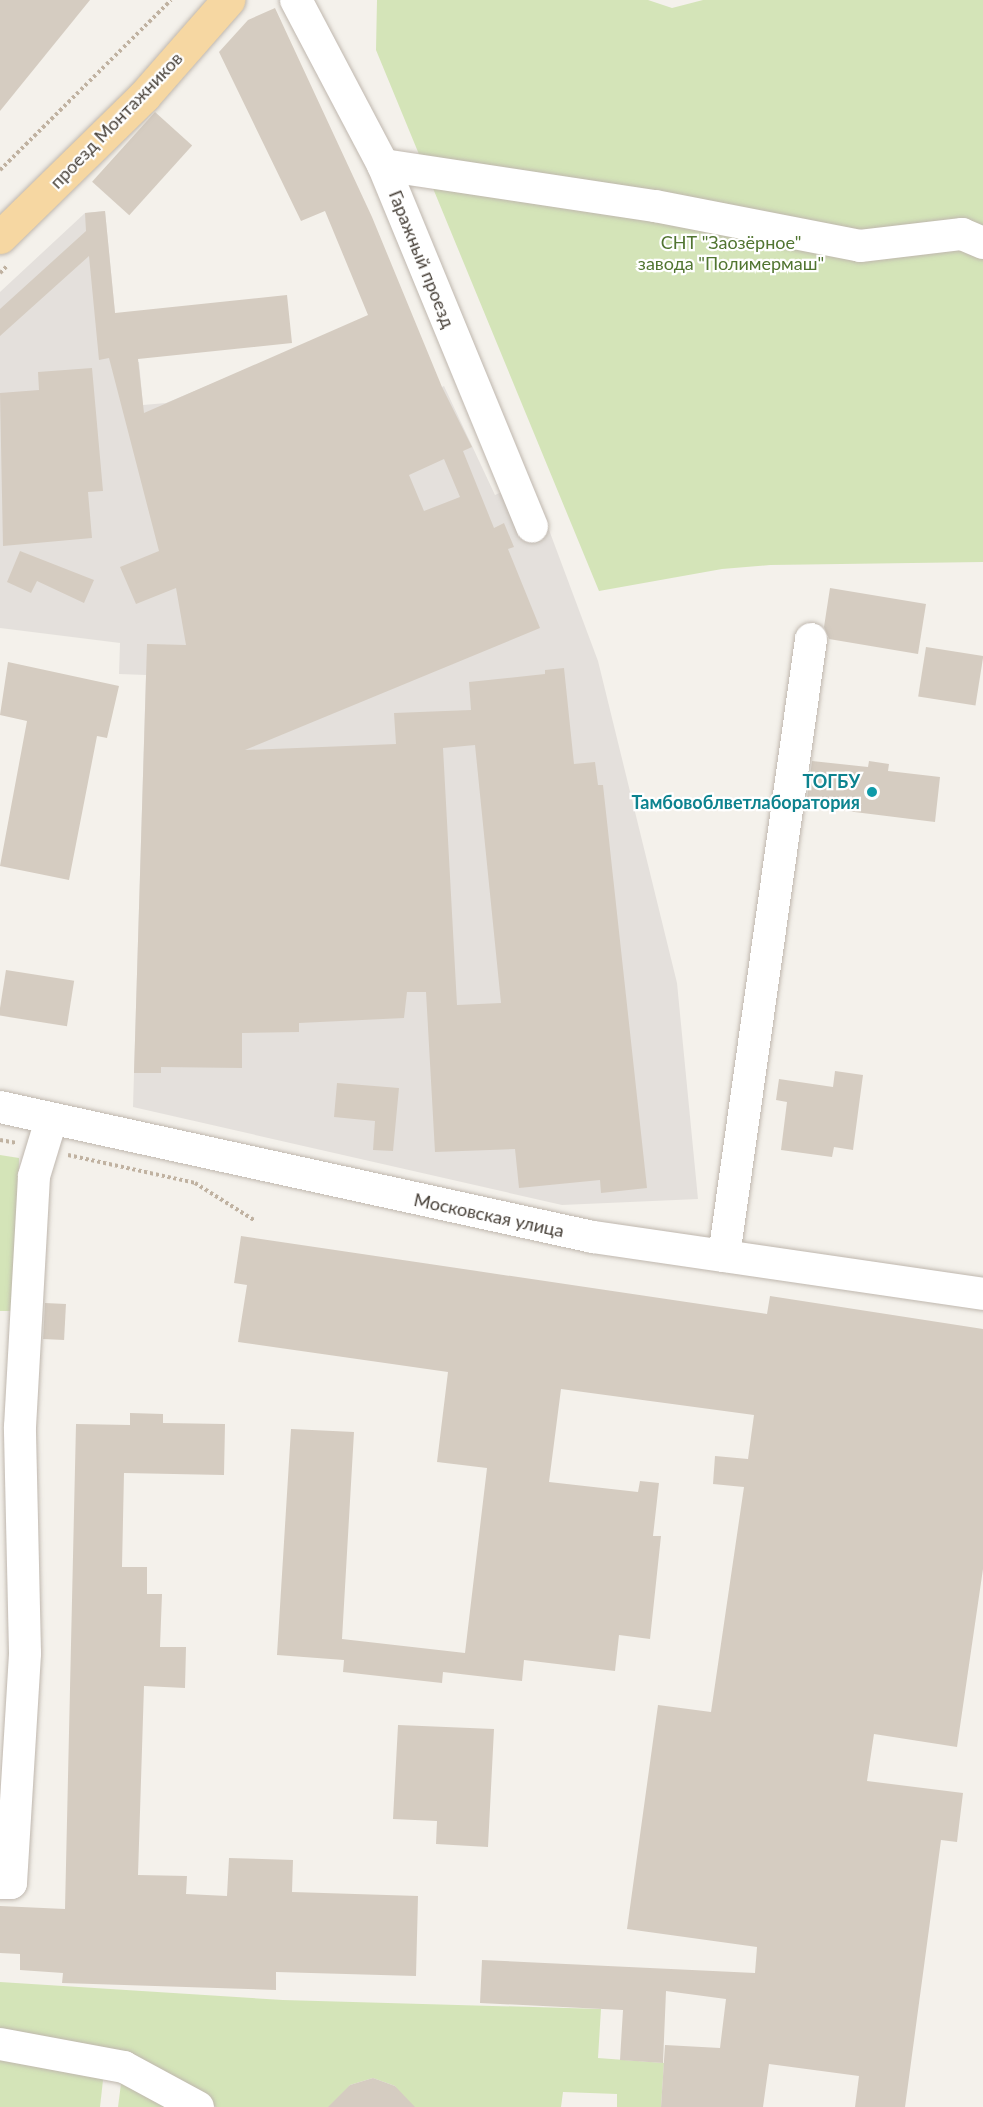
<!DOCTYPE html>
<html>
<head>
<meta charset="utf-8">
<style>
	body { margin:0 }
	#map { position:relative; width:983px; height:2107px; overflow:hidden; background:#f4f1eb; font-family:Lato,sans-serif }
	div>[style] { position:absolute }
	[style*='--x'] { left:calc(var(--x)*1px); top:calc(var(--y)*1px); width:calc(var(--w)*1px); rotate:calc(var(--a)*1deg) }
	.industrial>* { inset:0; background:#e4e0dc }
	.green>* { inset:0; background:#d4e4b8 }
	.building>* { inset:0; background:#d5ccc1; transform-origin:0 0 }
	.path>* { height:4px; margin-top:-2px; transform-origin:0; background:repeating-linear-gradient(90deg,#c0b2a1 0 3px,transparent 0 6px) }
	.roads { filter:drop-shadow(0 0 2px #bfb7ae) drop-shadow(0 0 2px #bfb7ae) }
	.minor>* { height:32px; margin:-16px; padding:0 16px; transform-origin:16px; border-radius:16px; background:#fff }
	.major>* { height:33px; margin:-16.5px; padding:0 16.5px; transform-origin:16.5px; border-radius:16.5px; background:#f6d7a2 }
	.dots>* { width:16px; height:16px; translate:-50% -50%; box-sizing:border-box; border:3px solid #fff; border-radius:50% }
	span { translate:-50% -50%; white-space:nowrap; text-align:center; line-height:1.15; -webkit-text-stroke:4.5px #fff; paint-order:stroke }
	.street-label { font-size:18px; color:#484139 }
	.park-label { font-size:18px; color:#517531 }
	.culture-label { font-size:18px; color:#0d838f; font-weight:700 }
	.right { translate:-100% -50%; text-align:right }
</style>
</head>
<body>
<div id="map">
	<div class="industrial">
		<div style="clip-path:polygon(105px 211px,120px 363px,139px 362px,143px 405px,166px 403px,331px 334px,401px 405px,444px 386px,495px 495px,530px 479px,598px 661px,677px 983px,698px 1199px,562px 1205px,133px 1107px,146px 675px,119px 674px,120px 643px,0 628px,0 292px,85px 213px)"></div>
	</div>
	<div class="green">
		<div style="clip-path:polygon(377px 0,648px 0,672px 8px,703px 0,983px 0,983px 562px,770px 565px,722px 569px,599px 591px,376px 50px)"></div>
		<div style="clip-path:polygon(0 1155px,19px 1158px,17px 1301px,14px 1311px,0 1311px)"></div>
		<div style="clip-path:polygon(0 1982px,283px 2000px,601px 2009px,598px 2058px,664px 2063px,661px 2107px,617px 2107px,617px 2094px,563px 2092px,561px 2107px,409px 2107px,395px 2086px,373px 2078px,350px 2085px,335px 2107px,216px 2107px,156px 2071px,0 2031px)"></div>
		<div style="clip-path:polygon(0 2044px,104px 2071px,100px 2107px,0 2107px)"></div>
		<div style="clip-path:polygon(122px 2076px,194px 2107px,118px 2107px)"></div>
	</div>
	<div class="building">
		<div style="clip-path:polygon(0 0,90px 0,0 111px)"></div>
		<div style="clip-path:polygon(evenodd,275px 8px,372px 217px,442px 387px,472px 447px,463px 451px,494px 528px,504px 523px,514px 547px,508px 549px,540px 628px,245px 750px,396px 744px,394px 713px,471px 710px,469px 682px,545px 674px,545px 670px,564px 668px,574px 764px,595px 762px,598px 785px,603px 785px,647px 1188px,601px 1193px,600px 1180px,519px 1188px,515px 1149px,435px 1152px,426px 992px,407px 992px,404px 1018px,299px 1023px,299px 1032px,242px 1033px,242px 1068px,161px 1067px,161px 1073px,134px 1073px,147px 644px,186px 645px,176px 588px,136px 604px,120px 567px,159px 551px,109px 358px,99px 360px,89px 256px,0 336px,0 309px,86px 231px,85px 213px,105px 211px,115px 313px,287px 295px,292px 343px,138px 359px,144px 413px,368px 315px,325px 211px,301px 221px,219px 52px,248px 20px,275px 8px,444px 459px,460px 497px,424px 511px,409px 475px,444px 459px,275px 8px,475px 745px,501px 1003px,457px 1005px,443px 748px,475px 745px)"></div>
		<div style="left:155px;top:112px;width:50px;height:94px;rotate:42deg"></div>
		<div style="clip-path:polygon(92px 368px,103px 491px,88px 492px,92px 538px,3px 546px,0 393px,39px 390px,38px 372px)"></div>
		<div style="clip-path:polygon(20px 551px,94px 580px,84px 603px,37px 581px,31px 593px,7px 582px)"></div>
		<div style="clip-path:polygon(830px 588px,926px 604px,918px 654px,829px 639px,824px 627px)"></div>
		<div style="left:926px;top:647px;width:58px;height:50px;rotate:9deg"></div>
		<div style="clip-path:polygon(8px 662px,119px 686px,107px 738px,97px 736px,69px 880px,0 866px,27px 721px,0 715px)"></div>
		<div style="clip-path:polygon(812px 761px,868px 767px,869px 761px,889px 764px,888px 771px,940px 777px,935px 822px,806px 806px)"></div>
		<div style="left:6px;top:970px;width:69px;height:46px;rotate:9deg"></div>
		<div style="clip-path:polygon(835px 1071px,863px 1075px,853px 1150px,834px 1147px,832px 1157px,781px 1150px,787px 1102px,776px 1100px,779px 1079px,833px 1087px)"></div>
		<div style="clip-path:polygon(337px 1083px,399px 1088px,393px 1151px,373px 1150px,375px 1121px,334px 1117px)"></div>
		<div style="clip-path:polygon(241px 1236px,767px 1314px,770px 1296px,983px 1329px,983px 1569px,957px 1747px,874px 1734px,867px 1781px,963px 1793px,957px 1842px,941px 1840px,905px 2107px,855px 2107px,859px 2076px,769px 2064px,763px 2107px,661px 2107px,665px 2045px,720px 2048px,726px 1999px,666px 1991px,663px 2063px,620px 2060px,623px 2010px,480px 2003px,482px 1960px,755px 1973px,757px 1947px,627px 1929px,658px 1705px,711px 1712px,744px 1487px,713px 1484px,715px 1456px,748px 1459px,754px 1415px,561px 1389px,549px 1482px,638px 1492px,640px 1481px,659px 1483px,653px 1536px,661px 1536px,650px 1639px,619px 1635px,615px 1671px,524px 1660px,522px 1681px,443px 1672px,442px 1683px,343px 1672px,344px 1660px,277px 1655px,291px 1429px,354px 1432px,342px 1639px,465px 1653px,487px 1468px,437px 1462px,448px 1372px,238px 1342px,247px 1285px,234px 1283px)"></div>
		<div style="left:45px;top:1303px;width:21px;height:36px;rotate:3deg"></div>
		<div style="clip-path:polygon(130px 1413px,163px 1414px,163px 1423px,225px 1424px,224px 1475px,124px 1473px,122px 1567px,147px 1567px,147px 1594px,162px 1594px,160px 1647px,186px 1647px,185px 1688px,144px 1686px,138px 1875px,187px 1876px,186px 1894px,227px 1896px,229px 1858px,293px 1860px,292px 1892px,418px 1896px,416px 1976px,276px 1972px,276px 1990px,62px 1983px,63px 1973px,20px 1970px,20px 1954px,0 1953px,0 1906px,65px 1909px,76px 1424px,130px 1425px)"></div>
		<div style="clip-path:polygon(398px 1725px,494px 1729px,488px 1847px,436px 1844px,437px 1821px,393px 1819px)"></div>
		<div style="clip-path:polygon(373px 2078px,395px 2086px,415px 2107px,328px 2107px,350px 2085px)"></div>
	</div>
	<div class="path">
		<div style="--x:0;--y:170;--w:241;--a:-44.8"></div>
		<div style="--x:0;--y:273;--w:10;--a:-45"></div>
		<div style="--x:0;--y:1140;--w:17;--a:10"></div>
		<div style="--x:68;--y:1155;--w:130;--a:12.4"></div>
		<div style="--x:195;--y:1183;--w:70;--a:32.1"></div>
	</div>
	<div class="roads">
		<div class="minor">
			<div style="--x:296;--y:0;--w:187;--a:62.2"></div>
			<div style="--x:383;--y:165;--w:391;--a:67.6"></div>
			<div style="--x:383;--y:165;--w:275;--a:8.6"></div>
			<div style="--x:655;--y:206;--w:209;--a:11"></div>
			<div style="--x:860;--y:246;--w:103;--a:-6.7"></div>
			<div style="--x:962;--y:234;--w:23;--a:23"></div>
			<div style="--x:0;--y:1107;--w:607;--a:12.37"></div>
			<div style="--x:593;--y:1237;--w:394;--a:8.3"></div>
			<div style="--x:724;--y:1256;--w:623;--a:-81.97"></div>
			<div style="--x:0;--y:1883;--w:11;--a:0"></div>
			<div style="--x:11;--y:1883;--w:230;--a:-86.5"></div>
			<div style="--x:25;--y:1653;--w:226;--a:-91.3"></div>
			<div style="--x:20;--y:1427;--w:251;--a:-86.8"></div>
			<div style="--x:34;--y:1176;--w:59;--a:-73.1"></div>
			<div style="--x:0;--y:2044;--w:126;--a:10.5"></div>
			<div style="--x:124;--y:2067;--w:84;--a:28.4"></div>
		</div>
		<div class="major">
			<div style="--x:0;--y:237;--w:202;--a:-44.4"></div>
			<div style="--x:144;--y:96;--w:128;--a:-48.8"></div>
		</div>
	</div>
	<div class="dots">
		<div style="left:872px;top:792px;background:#0f9aa8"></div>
	</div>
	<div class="street-label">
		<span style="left:116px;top:120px;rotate:-46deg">проезд Монтажников</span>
		<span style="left:422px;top:259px;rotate:68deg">Гаражный проезд</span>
		<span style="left:489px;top:1215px;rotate:12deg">Московская улица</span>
	</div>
	<div class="park-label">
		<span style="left:731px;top:253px">СНТ "Заозёрное"<br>завода "Полимермаш"</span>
	</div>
	<div class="culture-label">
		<span class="right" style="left:860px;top:792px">ТОГБУ<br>Тамбовоблветлаборатория</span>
	</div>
</div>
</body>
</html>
